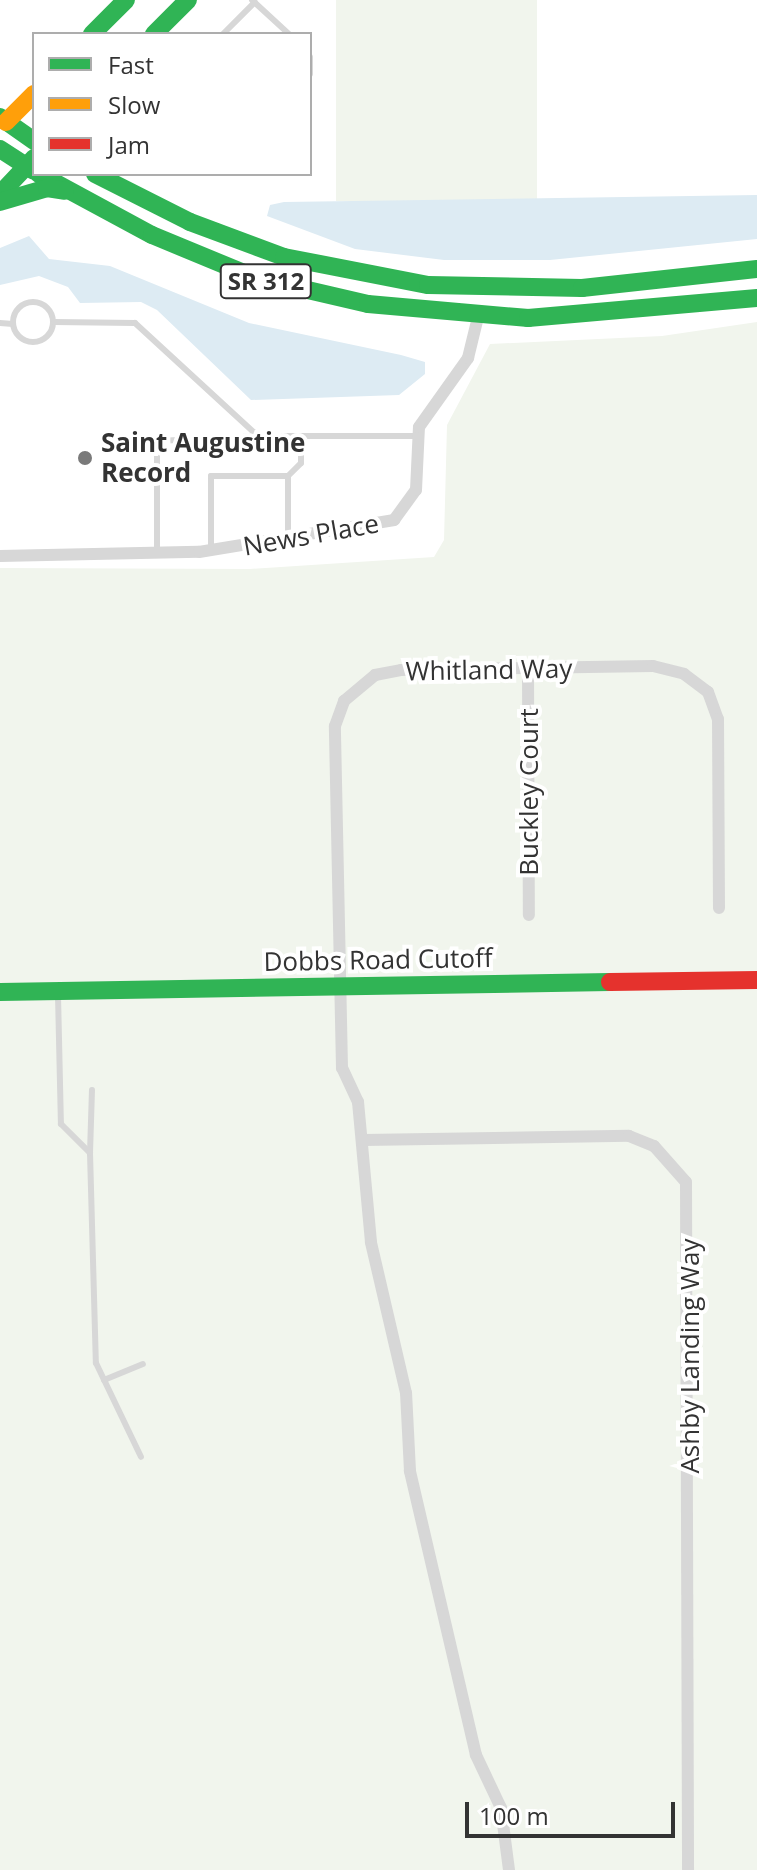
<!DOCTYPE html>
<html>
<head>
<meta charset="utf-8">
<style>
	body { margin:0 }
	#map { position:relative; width:757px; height:1870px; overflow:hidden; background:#fff; font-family:"Open Sans",sans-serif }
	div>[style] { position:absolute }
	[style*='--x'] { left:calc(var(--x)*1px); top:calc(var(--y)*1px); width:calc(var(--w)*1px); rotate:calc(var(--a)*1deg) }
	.green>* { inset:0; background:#f1f5ed; transform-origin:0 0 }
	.water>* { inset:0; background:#ddebf3 }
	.lane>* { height:6px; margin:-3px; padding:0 3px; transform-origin:3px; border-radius:3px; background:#d7d7d7 }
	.lane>.ring { margin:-3px; padding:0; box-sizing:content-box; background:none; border:6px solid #d7d7d7; border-radius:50% }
	.street>* { height:12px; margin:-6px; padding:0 6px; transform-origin:6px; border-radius:6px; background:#d7d7d7 }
	.fast>* { height:18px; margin:-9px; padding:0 9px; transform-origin:9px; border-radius:9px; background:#30b455 }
	.slow>* { height:18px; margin:-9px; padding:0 9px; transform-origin:9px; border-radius:9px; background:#ff9f0a }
	.jam>* { height:18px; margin:-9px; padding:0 9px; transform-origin:9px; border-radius:9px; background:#e5322d }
	.dots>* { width:22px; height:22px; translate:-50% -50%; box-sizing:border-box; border:4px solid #fff; border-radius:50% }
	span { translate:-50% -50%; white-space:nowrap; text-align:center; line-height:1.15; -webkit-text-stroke:8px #fff; paint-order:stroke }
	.shield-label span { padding:2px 6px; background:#fff; border:2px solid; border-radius:6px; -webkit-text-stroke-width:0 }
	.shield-label { font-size:24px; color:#333; font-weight:700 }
	.poi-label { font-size:26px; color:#333; font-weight:700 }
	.left { translate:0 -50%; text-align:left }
	.street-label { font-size:26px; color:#333 }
	.legend { position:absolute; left:32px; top:32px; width:280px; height:144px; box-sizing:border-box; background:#fff; border:2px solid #adadad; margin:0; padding:10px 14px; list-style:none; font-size:24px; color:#333 }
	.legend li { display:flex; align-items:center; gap:16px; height:40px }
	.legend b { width:40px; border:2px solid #adadad }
	.scale { position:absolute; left:465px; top:1802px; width:210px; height:36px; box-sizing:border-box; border:4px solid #333; border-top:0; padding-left:10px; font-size:24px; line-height:28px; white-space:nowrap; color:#333; -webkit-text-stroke:6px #fff; paint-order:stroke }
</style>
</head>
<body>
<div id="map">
	<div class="green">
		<div style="left:336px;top:0;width:201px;height:201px"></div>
		<div style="clip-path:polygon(757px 322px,757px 972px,0 984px,0 568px,250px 569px,434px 557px,444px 540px,447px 425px,490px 344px,662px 336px)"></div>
		<div style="left:757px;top:988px;width:882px;height:757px;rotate:90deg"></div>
	</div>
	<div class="water">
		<div style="clip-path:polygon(757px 195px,757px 239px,550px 260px,444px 260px,355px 249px,267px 216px,270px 205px,284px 202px)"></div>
		<div style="clip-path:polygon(29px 236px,49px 259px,110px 266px,249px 323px,401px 355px,425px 362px,425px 374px,399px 395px,251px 400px,157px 310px,141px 302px,80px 303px,68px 287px,39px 276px,0 285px,0 248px)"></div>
	</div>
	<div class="lane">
		<div style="--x:252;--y:0;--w:50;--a:42.6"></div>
		<div style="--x:223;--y:34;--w:45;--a:-45"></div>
		<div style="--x:310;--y:57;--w:17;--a:90"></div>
		<div class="ring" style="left:13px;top:302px;width:34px;height:34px"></div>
		<div style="--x:54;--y:322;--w:81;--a:0.7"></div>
		<div style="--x:135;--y:323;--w:167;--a:42.6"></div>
		<div style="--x:258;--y:436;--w:160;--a:0"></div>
		<div style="--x:0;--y:323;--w:13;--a:4"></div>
		<div style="--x:288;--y:476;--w:18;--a:-45"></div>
		<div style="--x:301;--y:463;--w:27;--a:-90"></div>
		<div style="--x:211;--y:549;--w:73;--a:-90"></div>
		<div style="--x:211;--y:476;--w:77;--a:0"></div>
		<div style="--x:288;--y:476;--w:59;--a:90"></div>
		<div style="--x:157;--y:551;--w:110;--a:-90"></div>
		<div style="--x:157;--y:441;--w:101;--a:-2.8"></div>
		<div style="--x:58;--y:995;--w:129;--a:88.7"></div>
		<div style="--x:61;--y:1124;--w:41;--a:45"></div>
		<div style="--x:90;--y:1153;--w:210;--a:88.4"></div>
		<div style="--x:96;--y:1363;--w:104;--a:64.4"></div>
		<div style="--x:90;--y:1153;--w:63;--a:-88.2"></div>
		<div style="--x:104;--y:1380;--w:42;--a:-22.3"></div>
	</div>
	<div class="street">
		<div style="--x:0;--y:556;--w:199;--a:-1.2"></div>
		<div style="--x:199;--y:552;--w:198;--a:-9.3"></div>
		<div style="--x:394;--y:520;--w:37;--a:-54"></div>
		<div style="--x:416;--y:490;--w:63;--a:-87.3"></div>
		<div style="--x:419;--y:427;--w:85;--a:-54.6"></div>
		<div style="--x:468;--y:358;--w:42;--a:-76.3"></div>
		<div style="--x:528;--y:669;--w:246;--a:89.8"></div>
		<div style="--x:364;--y:1140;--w:265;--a:-0.9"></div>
		<div style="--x:629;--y:1136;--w:27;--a:22"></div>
		<div style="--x:654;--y:1146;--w:48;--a:48.4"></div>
		<div style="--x:686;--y:1182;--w:688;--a:89.83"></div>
		<div style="--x:509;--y:1870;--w:63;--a:-97.4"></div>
		<div style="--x:501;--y:1808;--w:59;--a:-115.3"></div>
		<div style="--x:476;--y:1755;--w:292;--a:-103.1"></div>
		<div style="--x:410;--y:1471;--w:78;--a:-92.9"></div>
		<div style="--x:406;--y:1393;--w:155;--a:-103.1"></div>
		<div style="--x:371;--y:1242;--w:141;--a:-95.3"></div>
		<div style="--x:358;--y:1102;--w:38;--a:-115"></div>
		<div style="--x:342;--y:1068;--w:342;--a:-91.2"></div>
		<div style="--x:335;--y:726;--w:27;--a:-70"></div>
		<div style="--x:344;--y:701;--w:40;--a:-40"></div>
		<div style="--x:375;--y:675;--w:26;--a:-11"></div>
		<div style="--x:401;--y:670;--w:252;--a:-0.9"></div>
		<div style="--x:653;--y:666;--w:32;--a:14"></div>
		<div style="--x:684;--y:674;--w:30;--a:37"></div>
		<div style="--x:708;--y:692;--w:29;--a:70"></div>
		<div style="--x:718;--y:719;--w:189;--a:89.7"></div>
	</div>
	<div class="fast">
		<div style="--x:92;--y:34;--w:48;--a:-45"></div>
		<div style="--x:154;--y:34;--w:48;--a:-45"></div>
		<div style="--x:0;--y:117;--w:42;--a:35.2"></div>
		<div style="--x:0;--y:149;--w:40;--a:32.9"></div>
		<div style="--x:39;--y:174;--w:128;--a:28.4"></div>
		<div style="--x:152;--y:235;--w:113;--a:22.5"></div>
		<div style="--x:256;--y:278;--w:115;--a:13.1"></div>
		<div style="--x:368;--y:304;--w:161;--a:5"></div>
		<div style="--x:528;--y:318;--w:230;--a:-5"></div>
		<div style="--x:95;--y:174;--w:106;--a:26.8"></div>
		<div style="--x:190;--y:222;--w:100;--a:20.4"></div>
		<div style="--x:284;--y:257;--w:147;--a:11"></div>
		<div style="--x:428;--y:285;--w:154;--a:1.1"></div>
		<div style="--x:582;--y:288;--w:176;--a:-6.2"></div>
		<div style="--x:0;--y:194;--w:50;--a:-46.6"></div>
		<div style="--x:0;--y:202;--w:49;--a:-16.6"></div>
		<div style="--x:47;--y:188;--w:18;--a:9"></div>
		<div style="--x:0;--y:992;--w:610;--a:-0.94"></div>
	</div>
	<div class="slow">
		<div style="--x:6;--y:122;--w:40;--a:-45"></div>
	</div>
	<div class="jam">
		<div style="--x:610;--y:982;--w:147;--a:-0.8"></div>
	</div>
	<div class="dots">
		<div style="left:85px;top:458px;background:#7a7a7a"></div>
	</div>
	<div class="shield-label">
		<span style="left:266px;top:281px">SR 312</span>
	</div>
	<div class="poi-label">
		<span class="left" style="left:101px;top:458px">Saint Augustine<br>Record</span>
	</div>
	<div class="street-label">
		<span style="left:311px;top:535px;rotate:-10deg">News Place</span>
		<span style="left:489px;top:670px;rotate:-1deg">Whitland Way</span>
		<span style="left:529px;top:792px;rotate:-90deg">Buckley Court</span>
		<span style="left:378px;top:960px;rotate:-1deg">Dobbs Road Cutoff</span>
		<span style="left:690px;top:1356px;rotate:-90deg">Ashby Landing Way</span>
	</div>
	<ul class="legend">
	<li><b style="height:10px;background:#30b455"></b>Fast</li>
	<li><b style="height:10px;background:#ff9f0a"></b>Slow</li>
	<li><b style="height:10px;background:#e5322d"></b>Jam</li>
	</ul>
	<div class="scale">100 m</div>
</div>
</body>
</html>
